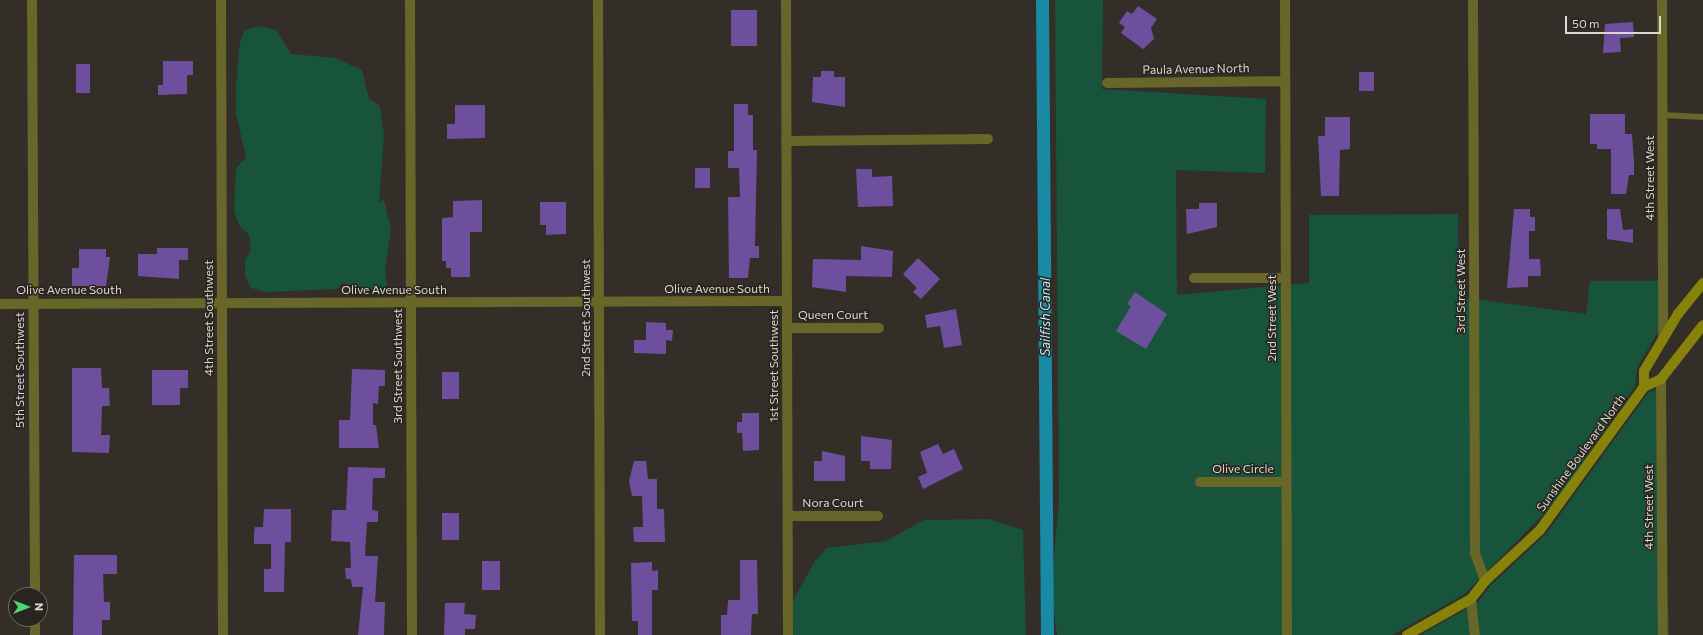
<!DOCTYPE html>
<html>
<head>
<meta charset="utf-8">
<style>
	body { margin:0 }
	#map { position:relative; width:1703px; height:635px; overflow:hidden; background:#342e28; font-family:Commissioner,sans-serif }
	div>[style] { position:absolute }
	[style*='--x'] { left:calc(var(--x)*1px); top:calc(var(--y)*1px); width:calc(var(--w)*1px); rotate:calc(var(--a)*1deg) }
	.green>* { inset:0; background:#18543b }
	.canal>* { height:13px; margin:-6.5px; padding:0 6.5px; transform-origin:6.5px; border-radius:6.5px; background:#188aa3 }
	.building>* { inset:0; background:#6d4f9e; transform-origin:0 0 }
	.lane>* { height:5.5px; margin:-2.75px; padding:0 2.75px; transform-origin:2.75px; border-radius:2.75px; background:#686628 }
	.street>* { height:10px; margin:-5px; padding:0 5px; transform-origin:5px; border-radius:5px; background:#686628 }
	.secondary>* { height:10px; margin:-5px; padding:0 5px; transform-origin:5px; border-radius:5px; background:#87830a }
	span { translate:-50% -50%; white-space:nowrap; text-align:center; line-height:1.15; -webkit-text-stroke:3px #2a241e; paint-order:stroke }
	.street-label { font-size:12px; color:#dbd8d4 }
	.water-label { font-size:13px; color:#b3ecfc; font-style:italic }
	.north { position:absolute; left:8px; top:587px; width:40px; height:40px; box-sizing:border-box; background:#2a241e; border:1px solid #716c67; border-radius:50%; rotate:90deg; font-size:11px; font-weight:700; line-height:16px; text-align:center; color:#dbd8d4 }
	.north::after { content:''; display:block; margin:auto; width:14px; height:18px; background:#4cd677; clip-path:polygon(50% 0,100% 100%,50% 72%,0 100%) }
	.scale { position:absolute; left:1565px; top:16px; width:96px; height:18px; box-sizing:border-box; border:2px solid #dbd8d4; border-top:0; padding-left:5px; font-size:12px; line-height:14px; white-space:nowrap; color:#dbd8d4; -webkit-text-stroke:3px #2a241e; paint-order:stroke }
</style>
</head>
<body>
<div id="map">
	<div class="green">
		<div style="clip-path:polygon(1055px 0,1103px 0,1102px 89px,1266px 99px,1265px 173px,1176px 170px,1177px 295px,1309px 283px,1309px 215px,1458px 214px,1459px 297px,1586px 314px,1590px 281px,1665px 281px,1663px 323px,1637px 368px,1635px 386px,1554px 503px,1465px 594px,1392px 635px,1057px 635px,1051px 591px,1059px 501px)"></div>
		<div style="clip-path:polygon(260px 26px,276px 30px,291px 54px,335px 58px,362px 70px,369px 99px,380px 106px,384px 135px,379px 202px,384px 200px,391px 228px,385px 271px,388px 292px,342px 283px,337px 289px,266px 292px,251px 288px,245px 276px,245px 261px,251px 249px,249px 235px,239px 225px,234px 211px,236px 168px,246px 158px,236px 113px,236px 85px,240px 42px,245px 30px)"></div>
		<div style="clip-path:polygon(1661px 387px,1669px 635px,1420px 635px,1477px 603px,1491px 585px,1546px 534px,1648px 393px)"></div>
		<div style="clip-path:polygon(989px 519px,1023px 530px,1026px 635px,787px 635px,787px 612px,815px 561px,827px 548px,886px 541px,924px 520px)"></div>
	</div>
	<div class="canal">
		<div style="--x:1042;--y:0;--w:635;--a:89.55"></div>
	</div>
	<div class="building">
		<div style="clip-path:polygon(1138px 6px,1157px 19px,1151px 28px,1154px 39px,1143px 49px,1121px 33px,1125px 27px,1119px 23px,1127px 11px,1132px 14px)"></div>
		<div style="left:731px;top:10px;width:26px;height:36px"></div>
		<div style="clip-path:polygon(1633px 22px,1634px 37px,1620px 38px,1621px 52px,1603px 53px,1605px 24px)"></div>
		<div style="clip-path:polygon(163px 61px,193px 61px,193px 75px,187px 75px,187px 94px,158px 95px,158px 85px,163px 85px)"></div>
		<div style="left:76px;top:64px;width:14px;height:29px"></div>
		<div style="clip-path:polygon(821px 71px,834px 71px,834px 77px,845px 77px,845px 107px,812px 102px,813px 77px,821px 77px)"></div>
		<div style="left:1359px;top:72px;width:15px;height:19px"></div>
		<div style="clip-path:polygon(734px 104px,748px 104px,748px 115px,753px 115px,753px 150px,757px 150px,755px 246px,759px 246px,759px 258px,750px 258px,748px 278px,729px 278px,728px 197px,740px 197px,739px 168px,728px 168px,728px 151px,734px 151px)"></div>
		<div style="clip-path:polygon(455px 105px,485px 105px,485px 138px,447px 139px,447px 124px,455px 124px)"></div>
		<div style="clip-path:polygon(1590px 114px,1625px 114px,1625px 134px,1632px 134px,1634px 163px,1634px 175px,1629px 175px,1626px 194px,1611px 194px,1611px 149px,1597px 149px,1597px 144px,1590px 144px)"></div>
		<div style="clip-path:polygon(1325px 117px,1350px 117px,1350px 149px,1340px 150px,1339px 196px,1321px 196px,1318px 136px,1325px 136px)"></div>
		<div style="left:710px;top:168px;width:20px;height:15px;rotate:90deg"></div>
		<div style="clip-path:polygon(856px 169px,872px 169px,872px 177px,892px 176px,893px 206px,858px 207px)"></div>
		<div style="clip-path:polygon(482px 200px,482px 232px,470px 232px,470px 277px,451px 277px,451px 268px,446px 268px,446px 261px,442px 261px,442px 218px,453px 217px,453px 201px)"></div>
		<div style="clip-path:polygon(540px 202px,566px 202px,566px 234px,546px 235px,546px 225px,540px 225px)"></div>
		<div style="clip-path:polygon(1199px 203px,1217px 203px,1217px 227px,1187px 234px,1186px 209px,1199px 209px)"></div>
		<div style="clip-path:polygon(1514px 209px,1530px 209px,1530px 217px,1535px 217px,1535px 231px,1529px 231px,1529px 259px,1540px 259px,1541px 276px,1528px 276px,1528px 287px,1507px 288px)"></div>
		<div style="clip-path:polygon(1607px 209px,1620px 209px,1623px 230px,1633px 229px,1633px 243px,1607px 239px)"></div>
		<div style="clip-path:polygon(861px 246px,893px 251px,892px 277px,846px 276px,846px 292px,812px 287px,813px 259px,861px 260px)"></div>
		<div style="clip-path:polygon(157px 248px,188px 248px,188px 260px,179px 260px,179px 279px,138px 276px,138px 254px,157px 254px)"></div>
		<div style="clip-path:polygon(79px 249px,106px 249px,106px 257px,110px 257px,106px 286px,72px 286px,72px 268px,79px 268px)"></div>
		<div style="clip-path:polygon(918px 258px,940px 279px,921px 299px,913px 292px,917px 288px,903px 274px)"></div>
		<div style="clip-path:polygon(1135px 292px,1167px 314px,1146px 349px,1116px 331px,1131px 306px,1127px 304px)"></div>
		<div style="clip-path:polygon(956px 309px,962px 345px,944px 348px,940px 326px,927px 328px,925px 315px)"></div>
		<div style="clip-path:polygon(646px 322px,666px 323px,666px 330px,673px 330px,672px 341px,666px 340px,666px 354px,634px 353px,634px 340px,646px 340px)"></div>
		<div style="clip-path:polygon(72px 368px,101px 368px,102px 388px,109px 388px,110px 406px,102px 406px,101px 435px,110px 435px,109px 453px,72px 452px)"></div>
		<div style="clip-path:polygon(352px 369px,385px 370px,385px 386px,379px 386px,378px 404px,373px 403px,373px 425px,376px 425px,379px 448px,339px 448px,339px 420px,350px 420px)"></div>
		<div style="clip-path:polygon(152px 370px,188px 370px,188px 388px,180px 388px,180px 405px,152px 405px)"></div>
		<div style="left:442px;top:372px;width:17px;height:27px"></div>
		<div style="clip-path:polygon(742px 413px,759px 413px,759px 450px,743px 451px,742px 433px,737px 433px,737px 422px,742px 422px)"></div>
		<div style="clip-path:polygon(861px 436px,892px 440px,891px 469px,870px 469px,870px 461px,861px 461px)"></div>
		<div style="clip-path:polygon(938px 444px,943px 454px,954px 449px,963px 469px,923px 489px,918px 477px,927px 473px,920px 452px)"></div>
		<div style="clip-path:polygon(822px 451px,845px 456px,845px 481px,814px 481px,814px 461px,822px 461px)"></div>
		<div style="clip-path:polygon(634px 461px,646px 461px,648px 479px,657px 479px,657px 509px,664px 509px,665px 542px,634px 542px,633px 527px,643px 527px,642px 496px,632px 496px,629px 481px)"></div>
		<div style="clip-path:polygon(348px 467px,385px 468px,385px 478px,373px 478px,372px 510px,378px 511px,378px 522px,367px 522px,365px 556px,378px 556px,375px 602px,385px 602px,384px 635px,358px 635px,363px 587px,352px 587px,351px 579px,346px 579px,345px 568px,351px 568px,350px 542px,331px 541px,332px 510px,346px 510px)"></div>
		<div style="clip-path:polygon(264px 509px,291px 509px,291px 542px,285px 542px,284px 592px,264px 592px,264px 569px,271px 569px,271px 544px,254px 544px,254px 533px,255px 527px,263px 527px)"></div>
		<div style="left:442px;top:513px;width:17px;height:27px"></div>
		<div style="clip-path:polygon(74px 555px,117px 555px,117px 574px,103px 574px,104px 602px,110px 602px,110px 620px,102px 620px,102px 635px,73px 635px)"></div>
		<div style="clip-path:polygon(740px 560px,757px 560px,758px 614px,752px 614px,751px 635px,721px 635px,721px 615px,727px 615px,728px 600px,740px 600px)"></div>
		<div style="left:482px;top:561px;width:18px;height:29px"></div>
		<div style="clip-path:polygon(652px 562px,652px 571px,658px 570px,658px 590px,652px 590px,652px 635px,638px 635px,638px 621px,632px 621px,631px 563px)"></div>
		<div style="clip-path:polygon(445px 603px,465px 603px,464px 614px,476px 615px,475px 629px,465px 629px,465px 635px,444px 635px)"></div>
	</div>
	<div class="lane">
		<div style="--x:1662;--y:115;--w:41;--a:2.8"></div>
	</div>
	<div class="street">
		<div style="--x:32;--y:0;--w:595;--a:89.71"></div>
		<div style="--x:221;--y:0;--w:635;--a:89.82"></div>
		<div style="--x:410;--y:0;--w:635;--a:89.82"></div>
		<div style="--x:598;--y:0;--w:635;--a:89.82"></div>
		<div style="--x:786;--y:0;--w:635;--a:89.82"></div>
		<div style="--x:1285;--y:0;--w:635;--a:89.82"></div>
		<div style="--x:1473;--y:0;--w:553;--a:89.79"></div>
		<div style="--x:1475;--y:553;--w:30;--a:70"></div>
		<div style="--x:1662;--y:0;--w:337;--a:89.8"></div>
		<div style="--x:1107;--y:83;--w:177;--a:-0.6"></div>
		<div style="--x:786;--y:141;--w:202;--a:-0.6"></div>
		<div style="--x:1194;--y:278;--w:91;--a:0"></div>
		<div style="--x:0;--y:304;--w:787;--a:-0.22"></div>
		<div style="--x:787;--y:328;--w:92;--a:0"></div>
		<div style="--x:1661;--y:379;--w:256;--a:89.6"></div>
		<div style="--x:1200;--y:482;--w:86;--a:0"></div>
		<div style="--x:788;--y:516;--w:90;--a:0"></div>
		<div style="--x:1471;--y:599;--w:36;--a:84"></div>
		<div style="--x:35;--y:619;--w:16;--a:90"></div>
	</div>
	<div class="secondary">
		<div style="--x:1644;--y:387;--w:16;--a:-90"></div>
		<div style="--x:1644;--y:371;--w:66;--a:-59.2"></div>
		<div style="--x:1678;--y:314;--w:40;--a:-51"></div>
		<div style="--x:1407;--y:635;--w:73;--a:-29.4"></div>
		<div style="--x:1471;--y:599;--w:23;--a:-52"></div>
		<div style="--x:1485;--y:581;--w:75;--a:-42.8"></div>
		<div style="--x:1540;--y:530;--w:177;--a:-54"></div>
		<div style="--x:1644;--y:387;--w:19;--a:-25"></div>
		<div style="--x:1661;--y:379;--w:68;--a:-52.1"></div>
	</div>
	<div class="street-label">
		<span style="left:1196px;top:69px;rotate:-1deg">Paula Avenue North</span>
		<span style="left:1650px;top:178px;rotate:-90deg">4th Street West</span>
		<span style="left:717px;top:289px">Olive Avenue South</span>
		<span style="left:69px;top:290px">Olive Avenue South</span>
		<span style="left:394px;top:290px">Olive Avenue South</span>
		<span style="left:1461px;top:291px;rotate:-90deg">3rd Street West</span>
		<span style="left:833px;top:315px">Queen Court</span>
		<span style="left:209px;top:318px;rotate:-90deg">4th Street Southwest</span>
		<span style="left:586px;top:318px;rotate:-90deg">2nd Street Southwest</span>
		<span style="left:1272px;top:318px;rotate:-90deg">2nd Street West</span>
		<span style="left:398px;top:366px;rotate:-90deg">3rd Street Southwest</span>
		<span style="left:774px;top:366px;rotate:-90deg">1st Street Southwest</span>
		<span style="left:20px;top:370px;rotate:-90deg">5th Street Southwest</span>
		<span style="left:1581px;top:453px;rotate:-54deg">Sunshine Boulevard North</span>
		<span style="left:1243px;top:469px">Olive Circle</span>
		<span style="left:833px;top:503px">Nora Court</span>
		<span style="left:1649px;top:507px;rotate:-90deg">4th Street West</span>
	</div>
	<div class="water-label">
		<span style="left:1045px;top:317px;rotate:-90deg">Sailfish Canal</span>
	</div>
	<div class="north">N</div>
	<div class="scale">50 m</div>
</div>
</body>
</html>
